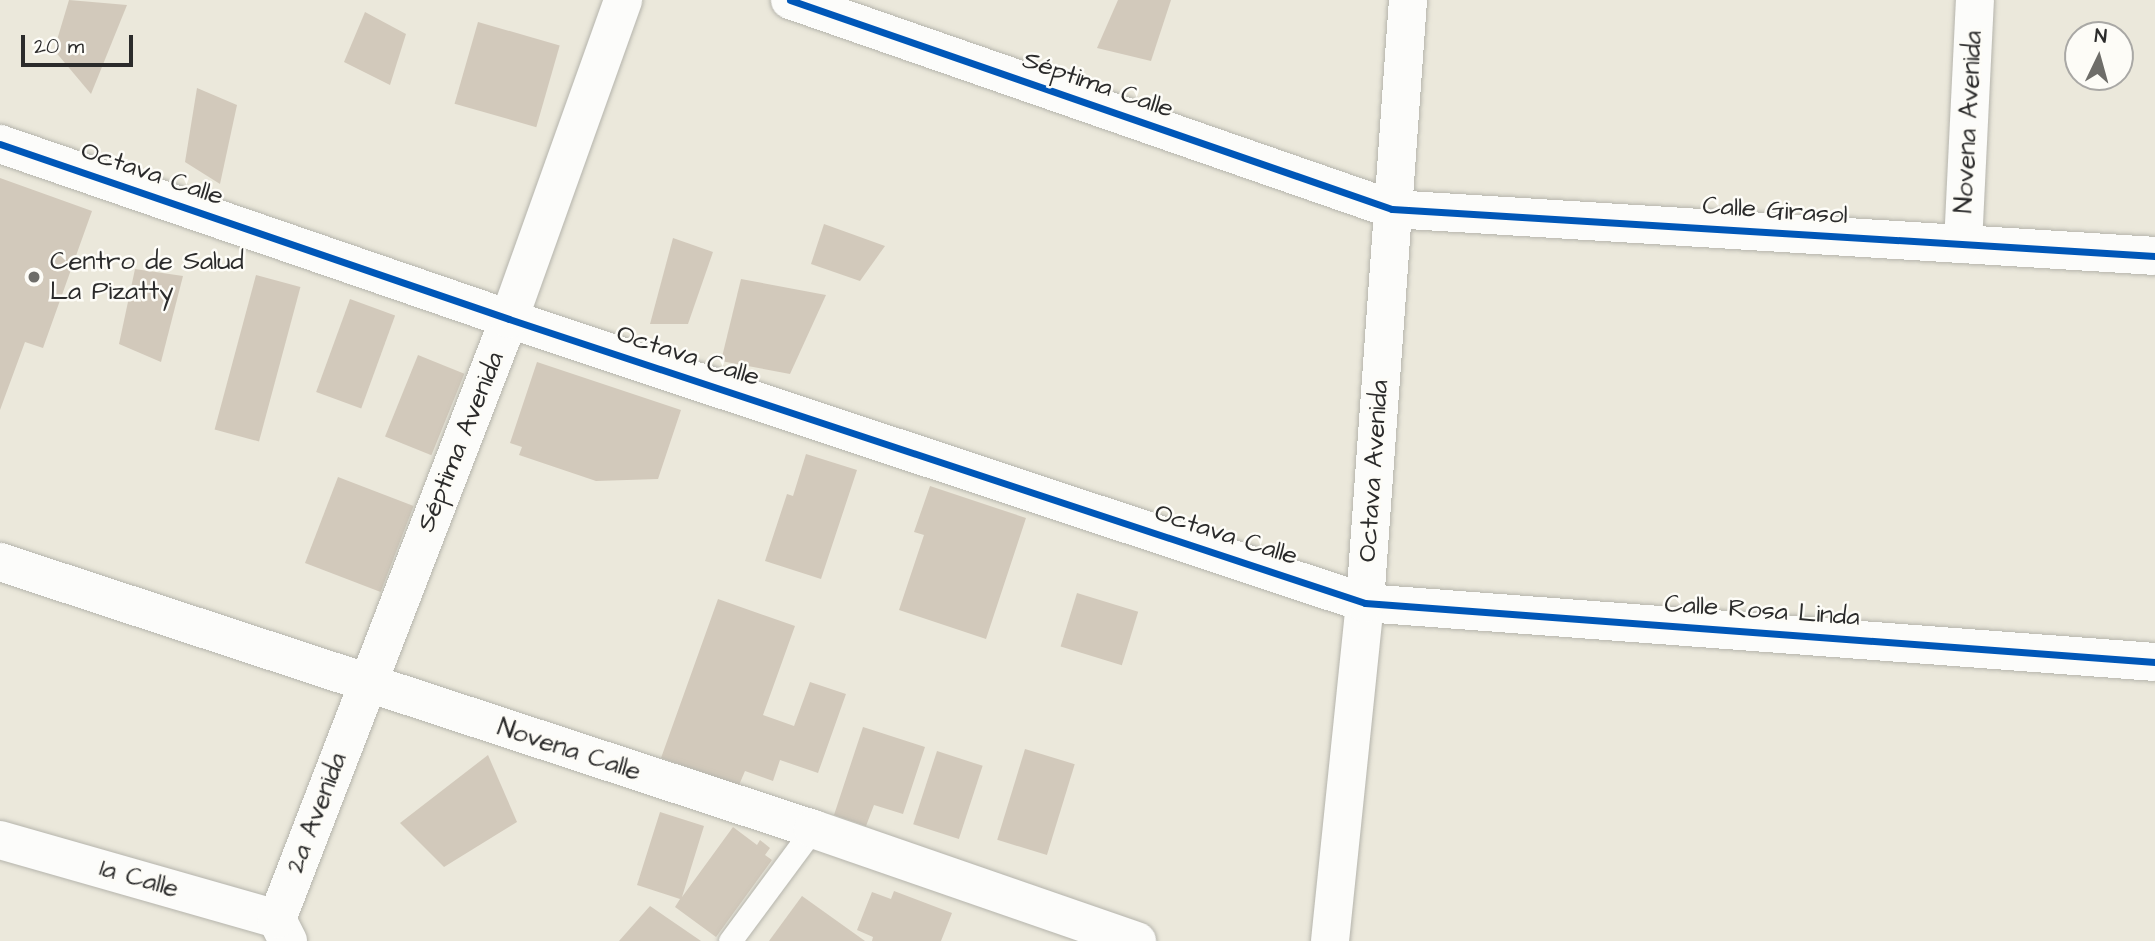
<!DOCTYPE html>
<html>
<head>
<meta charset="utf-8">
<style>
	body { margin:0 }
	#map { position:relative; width:2155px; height:941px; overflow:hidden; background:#ebe8db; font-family:"Architects Daughter",sans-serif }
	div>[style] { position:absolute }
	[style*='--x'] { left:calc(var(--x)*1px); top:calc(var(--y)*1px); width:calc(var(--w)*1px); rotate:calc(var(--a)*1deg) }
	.building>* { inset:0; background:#d2c9bb; transform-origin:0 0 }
	.roads { filter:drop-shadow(0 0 2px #b5b4ac) drop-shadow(0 0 2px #b5b4ac) }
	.lane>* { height:23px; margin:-11.5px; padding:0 11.5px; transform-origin:11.5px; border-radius:11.5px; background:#fcfcfa }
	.street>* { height:38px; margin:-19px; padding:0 19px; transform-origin:19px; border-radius:19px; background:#fcfcfa }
	.cycleway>* { height:7px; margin:-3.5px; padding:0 3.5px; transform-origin:3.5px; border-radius:3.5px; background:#0057b8 }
	.dots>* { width:19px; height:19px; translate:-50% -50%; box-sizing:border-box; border:4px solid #fdfcf7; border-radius:50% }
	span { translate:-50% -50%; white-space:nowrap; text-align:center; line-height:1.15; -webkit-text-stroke:5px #fdfcf7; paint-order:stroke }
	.street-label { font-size:26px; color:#2b2b2b }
	.poi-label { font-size:26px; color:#2b2b2b }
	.left { translate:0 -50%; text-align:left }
	.north { position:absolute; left:2064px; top:21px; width:70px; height:70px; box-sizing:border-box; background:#fdfcf7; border:2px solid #a9a8a5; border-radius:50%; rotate:5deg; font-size:19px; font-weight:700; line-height:28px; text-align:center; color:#2b2b2b }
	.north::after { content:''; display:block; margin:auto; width:24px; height:32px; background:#6e6d69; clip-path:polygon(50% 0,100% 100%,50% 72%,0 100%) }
	.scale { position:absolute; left:21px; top:35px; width:112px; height:32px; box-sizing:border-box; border:4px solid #2b2b2b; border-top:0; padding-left:9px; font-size:21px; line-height:24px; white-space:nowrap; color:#2b2b2b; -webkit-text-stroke:5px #fdfcf7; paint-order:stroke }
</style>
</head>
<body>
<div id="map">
	<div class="building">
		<div style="clip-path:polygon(69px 0,127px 5px,91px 94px,54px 50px)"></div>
		<div style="clip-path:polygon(1118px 0,1171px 0,1151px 61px,1097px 48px)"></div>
		<div style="clip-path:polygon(365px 12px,406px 34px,390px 85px,344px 62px)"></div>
		<div style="left:478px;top:22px;width:85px;height:85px;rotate:16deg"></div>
		<div style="clip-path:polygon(197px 88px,237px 105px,220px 184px,185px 162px)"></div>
		<div style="clip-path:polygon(0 178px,92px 211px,43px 348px,25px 342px,0 410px)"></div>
		<div style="clip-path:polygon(824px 224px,885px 246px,860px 281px,811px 264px)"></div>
		<div style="clip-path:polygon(673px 238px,713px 252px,688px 324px,650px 324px)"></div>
		<div style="clip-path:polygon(135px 269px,183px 276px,161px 362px,119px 344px)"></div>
		<div style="left:256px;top:275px;width:46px;height:160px;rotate:15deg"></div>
		<div style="clip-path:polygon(741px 279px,826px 295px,790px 374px,721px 361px)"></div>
		<div style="left:350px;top:299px;width:48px;height:99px;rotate:20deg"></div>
		<div style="left:418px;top:355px;width:50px;height:88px;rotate:22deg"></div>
		<div style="clip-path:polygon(537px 362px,681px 410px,658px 479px,596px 481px,519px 455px,522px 447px,510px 443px)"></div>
		<div style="clip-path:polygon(806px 454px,857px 470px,821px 579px,765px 561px,787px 494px,793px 496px)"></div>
		<div style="left:338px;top:477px;width:81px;height:92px;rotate:21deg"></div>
		<div style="clip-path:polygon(930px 486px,1026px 518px,986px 639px,899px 610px,924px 535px,914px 532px)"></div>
		<div style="left:1077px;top:593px;width:64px;height:56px;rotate:17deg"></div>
		<div style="clip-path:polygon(718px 599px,795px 626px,763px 715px,794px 726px,810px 682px,846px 694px,818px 773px,780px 760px,773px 781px,745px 771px,739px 785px,661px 758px)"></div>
		<div style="clip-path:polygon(863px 727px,925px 747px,903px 814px,874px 805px,866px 826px,834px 815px)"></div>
		<div style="left:1025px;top:749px;width:52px;height:95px;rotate:17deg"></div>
		<div style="left:937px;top:751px;width:48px;height:77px;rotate:18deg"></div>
		<div style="clip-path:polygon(488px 755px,517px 822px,444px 867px,400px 823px)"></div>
		<div style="clip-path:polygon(660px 812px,704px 826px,682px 897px,733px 827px,757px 845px,760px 840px,770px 848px,765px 855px,772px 860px,716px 937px,675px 907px,680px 899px,637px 885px)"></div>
		<div style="clip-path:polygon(894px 891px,952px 913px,941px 941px,872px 941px,873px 937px,857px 930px,872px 892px,891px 899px)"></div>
		<div style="clip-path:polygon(802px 896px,865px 941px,769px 941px)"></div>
		<div style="clip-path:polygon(650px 906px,701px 941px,619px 941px)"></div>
	</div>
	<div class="roads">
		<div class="lane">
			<div style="--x:730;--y:941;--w:139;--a:-53.5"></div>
		</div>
		<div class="street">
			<div style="--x:790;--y:0;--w:637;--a:19.15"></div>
			<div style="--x:1392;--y:209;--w:764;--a:3.52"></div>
			<div style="--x:0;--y:144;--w:538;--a:18.97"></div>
			<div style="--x:509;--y:319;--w:902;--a:18.35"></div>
			<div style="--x:1365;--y:603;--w:792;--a:4.27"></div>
			<div style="--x:1963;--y:244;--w:244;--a:-87.2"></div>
			<div style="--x:0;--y:562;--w:856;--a:18.18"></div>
			<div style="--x:813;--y:829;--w:343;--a:19.1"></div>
			<div style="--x:0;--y:840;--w:288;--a:15.9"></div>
			<div style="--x:288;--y:941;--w:25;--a:-117"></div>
			<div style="--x:277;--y:919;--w:643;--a:-68.86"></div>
			<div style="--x:509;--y:319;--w:339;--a:-70.3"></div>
			<div style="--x:1330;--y:941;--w:340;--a:-84.1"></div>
			<div style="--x:1365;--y:603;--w:605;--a:-85.92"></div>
		</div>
	</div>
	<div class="cycleway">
		<div style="--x:790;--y:0;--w:637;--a:19.15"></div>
		<div style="--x:1392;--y:209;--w:764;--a:3.52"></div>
		<div style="--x:0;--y:144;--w:538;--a:18.97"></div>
		<div style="--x:509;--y:319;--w:902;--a:18.35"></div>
		<div style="--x:1365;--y:603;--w:792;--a:4.27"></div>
	</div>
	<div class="dots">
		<div style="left:34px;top:277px;background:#6e6d69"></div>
	</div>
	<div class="street-label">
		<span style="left:1098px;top:85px;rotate:19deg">Séptima Calle</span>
		<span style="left:1969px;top:122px;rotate:-87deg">Novena Avenida</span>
		<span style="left:152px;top:174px;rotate:19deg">Octava Calle</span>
		<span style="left:1775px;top:211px;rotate:4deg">Calle Girasol</span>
		<span style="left:688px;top:356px;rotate:18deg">Octava Calle</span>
		<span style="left:461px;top:442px;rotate:-68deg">Séptima Avenida</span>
		<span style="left:1374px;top:471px;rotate:-86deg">Octava Avenida</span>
		<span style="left:1226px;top:535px;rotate:18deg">Octava Calle</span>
		<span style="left:1762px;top:611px;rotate:4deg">Calle Rosa Linda</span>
		<span style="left:569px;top:750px;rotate:18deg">Novena Calle</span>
		<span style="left:317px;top:813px;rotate:-69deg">2a Avenida</span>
		<span style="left:139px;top:879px;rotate:16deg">1a Calle</span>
	</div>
	<div class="poi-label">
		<span class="left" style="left:50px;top:277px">Centro de Salud<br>La Pizatty</span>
	</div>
	<div class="north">N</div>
	<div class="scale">20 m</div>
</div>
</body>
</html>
